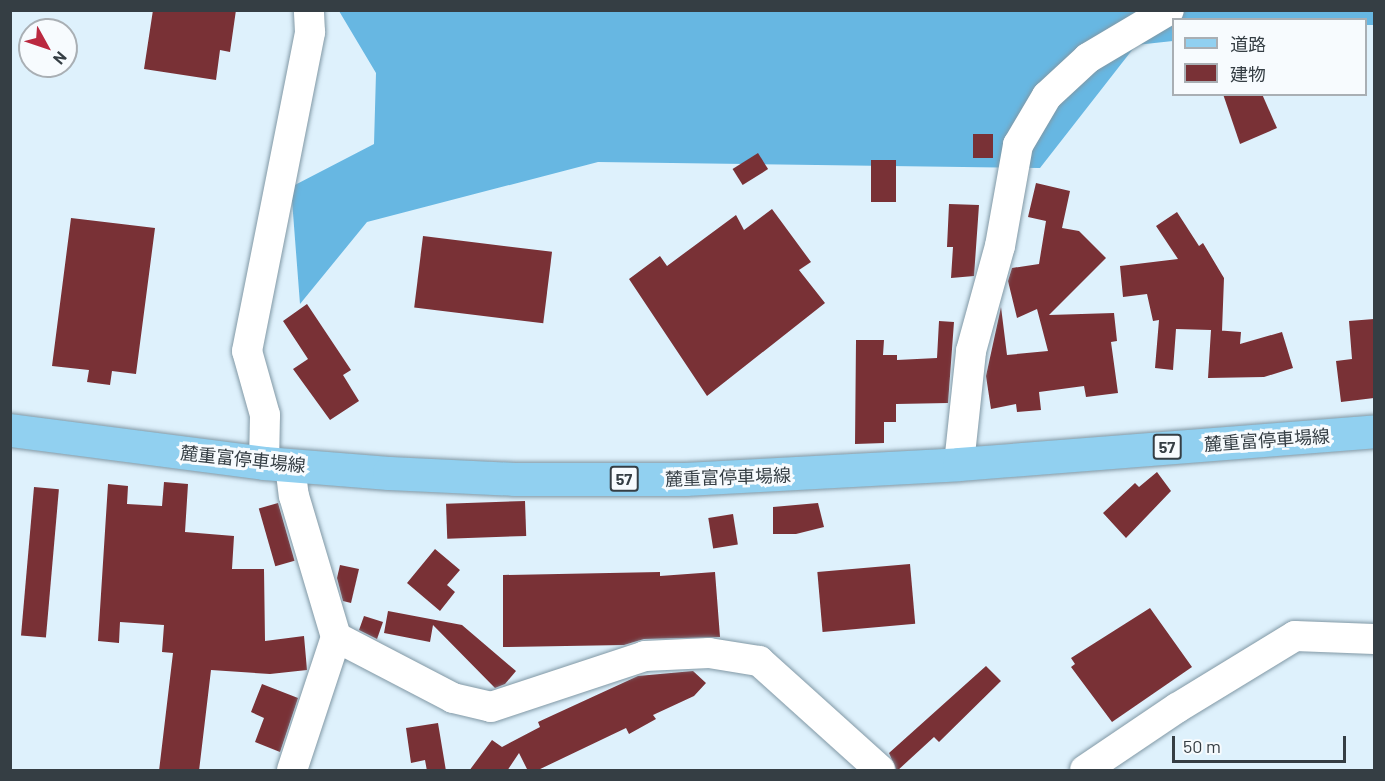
<!DOCTYPE html>
<html>
<head>
<meta charset="utf-8">
<style>
	body { margin:0 }
	#map { position:relative; width:1385px; height:781px; overflow:hidden; background:#def1fc; font-family:Barlow,"Noto Sans JP",sans-serif }
	div>[style] { position:absolute }
	[style*='--x'] { left:calc(var(--x)*1px); top:calc(var(--y)*1px); width:calc(var(--w)*1px); rotate:calc(var(--a)*1deg) }
	.forest>* { inset:0; background:#67b7e2 }
	.building>* { inset:0; background:#793136; transform-origin:0 0 }
	.roads { filter:drop-shadow(0 0 2px #8198a5) drop-shadow(0 0 2px #8198a5) }
	.minor>* { height:30px; margin:-15px; padding:0 15px; transform-origin:15px; border-radius:15px; background:#fff }
	.major>* { height:33px; margin:-16.5px; padding:0 16.5px; transform-origin:16.5px; border-radius:16.5px; background:#91d0f0 }
	span { translate:-50% -50%; white-space:nowrap; text-align:center; line-height:1.15; -webkit-text-stroke:6px #f7fbfe; paint-order:stroke }
	.shield-label span { padding:2px 4px; background:#f7fbfe; border:2px solid; border-radius:4px; -webkit-text-stroke-width:0 }
	.shield-label { font-size:16px; color:#353e44; font-weight:700 }
	.street-label { font-size:18px; color:#353e44 }
	.frame { position:absolute; inset:0; border:12px solid #353e44; pointer-events:none }
	.legend { position:absolute; left:1172px; top:18px; width:195px; height:78px; box-sizing:border-box; background:#f7fbfe; border:2px solid #a9afb4; margin:0; padding:8px 10px; list-style:none; font-size:18px; color:#353e44 }
	.legend li { display:flex; align-items:center; gap:12px; height:30px }
	.legend b { width:30px; border:2px solid #a9afb4 }
	.north { position:absolute; left:18px; top:18px; width:60px; height:60px; box-sizing:border-box; background:#f7fbfe; border:2px solid #a9afb4; border-radius:50%; rotate:130deg; font-size:16px; font-weight:700; line-height:24px; text-align:center; color:#353e44 }
	.north::after { content:''; display:block; margin:auto; width:21px; height:27px; background:#ba2940; clip-path:polygon(50% 0,100% 100%,50% 72%,0 100%) }
	.scale { position:absolute; left:1172px; top:736px; width:174px; height:27px; box-sizing:border-box; border:3px solid #353e44; border-top:0; padding-left:8px; font-size:18px; line-height:21px; white-space:nowrap; color:#353e44; -webkit-text-stroke:4px #f7fbfe; paint-order:stroke }
</style>
</head>
<body>
<div id="map">
	<div class="forest">
		<div style="clip-path:polygon(339px 11px,1374px 11px,1374px 25px,1366px 25px,1366px 20px,1174px 20px,1173px 41px,1136px 45px,1040px 168px,598px 162px,367px 222px,300px 304px,291px 187px,374px 144px,376px 73px)"></div>
	</div>
	<div class="building">
		<div style="clip-path:polygon(153px 10px,236px 10px,230px 52px,220px 50px,216px 80px,144px 69px)"></div>
		<div style="clip-path:polygon(1223px 94px,1262px 94px,1277px 128px,1240px 144px)"></div>
		<div style="left:973px;top:134px;width:20px;height:24px"></div>
		<div style="left:758px;top:153px;width:19px;height:30px;rotate:58deg"></div>
		<div style="left:871px;top:160px;width:25px;height:42px"></div>
		<div style="clip-path:polygon(1036px 183px,1070px 191px,1062px 228px,1079px 231px,1106px 258px,1049px 315px,1114px 313px,1117px 341px,1111px 342px,1118px 393px,1086px 397px,1084px 386px,1039px 392px,1041px 410px,1017px 412px,1016px 404px,991px 409px,986px 376px,1001px 307px,1007px 355px,1048px 351px,1037px 309px,1017px 318px,1008px 281px,1012px 268px,1039px 264px,1046px 221px,1028px 217px)"></div>
		<div style="clip-path:polygon(949px 204px,979px 205px,974px 276px,951px 278px,953px 247px,947px 247px)"></div>
		<div style="clip-path:polygon(772px 209px,811px 262px,799px 270px,825px 303px,707px 396px,629px 279px,660px 256px,667px 266px,736px 215px,744px 230px)"></div>
		<div style="clip-path:polygon(1177px 212px,1199px 246px,1203px 243px,1224px 278px,1222px 331px,1214px 330px,1241px 332px,1240px 344px,1282px 332px,1293px 368px,1264px 377px,1208px 378px,1211px 330px,1176px 329px,1173px 370px,1155px 368px,1159px 320px,1153px 321px,1147px 294px,1123px 297px,1120px 266px,1178px 259px,1156px 226px)"></div>
		<div style="clip-path:polygon(71px 218px,155px 228px,136px 374px,112px 371px,110px 385px,87px 382px,89px 370px,52px 366px)"></div>
		<div style="left:423px;top:236px;width:130px;height:72px;rotate:7deg"></div>
		<div style="clip-path:polygon(307px 304px,351px 370px,343px 375px,359px 401px,330px 420px,293px 369px,308px 359px,283px 321px)"></div>
		<div style="clip-path:polygon(1374px 319px,1374px 398px,1341px 402px,1336px 361px,1352px 359px,1349px 321px)"></div>
		<div style="clip-path:polygon(939px 321px,954px 322px,948px 403px,896px 404px,896px 422px,884px 422px,884px 443px,855px 444px,856px 340px,884px 340px,883px 355px,897px 355px,897px 360px,937px 358px)"></div>
		<div style="clip-path:polygon(1157px 472px,1171px 491px,1126px 538px,1103px 513px,1135px 483px,1139px 487px)"></div>
		<div style="clip-path:polygon(164px 482px,188px 484px,185px 532px,234px 536px,232px 569px,264px 569px,265px 641px,304px 636px,307px 670px,270px 674px,211px 670px,199px 771px,159px 771px,173px 653px,162px 652px,164px 625px,120px 622px,119px 643px,98px 641px,108px 484px,128px 486px,127px 504px,162px 506px)"></div>
		<div style="left:34px;top:487px;width:25px;height:149px;rotate:5deg"></div>
		<div style="left:525px;top:501px;width:35px;height:79px;rotate:88deg"></div>
		<div style="left:278px;top:503px;width:60px;height:20px;rotate:74deg"></div>
		<div style="clip-path:polygon(818px 503px,824px 527px,796px 534px,773px 534px,773px 507px)"></div>
		<div style="left:733px;top:514px;width:31px;height:25px;rotate:81deg"></div>
		<div style="clip-path:polygon(435px 549px,460px 570px,447px 585px,455px 592px,440px 611px,407px 583px)"></div>
		<div style="left:910px;top:564px;width:60px;height:93px;rotate:85deg"></div>
		<div style="clip-path:polygon(340px 565px,359px 569px,351px 603px,343px 601px,337px 578px)"></div>
		<div style="clip-path:polygon(660px 572px,660px 576px,715px 572px,720px 637px,644px 639px,624px 645px,503px 647px,503px 575px)"></div>
		<div style="clip-path:polygon(1150px 608px,1192px 667px,1112px 722px,1071px 667px,1075px 664px,1071px 658px)"></div>
		<div style="clip-path:polygon(388px 611px,462px 625px,516px 671px,505px 684px,495px 688px,433px 625px,430px 642px,384px 633px)"></div>
		<div style="clip-path:polygon(364px 616px,383px 622px,377px 639px,359px 630px)"></div>
		<div style="clip-path:polygon(986px 666px,1001px 681px,939px 742px,934px 737px,897px 771px,889px 753px)"></div>
		<div style="clip-path:polygon(693px 671px,706px 683px,694px 696px,653px 715px,656px 719px,629px 734px,626px 728px,536px 771px,528px 771px,519px 753px,507px 771px,469px 771px,492px 740px,502px 747px,540px 727px,538px 722px,638px 676px)"></div>
		<div style="clip-path:polygon(262px 684px,298px 698px,280px 752px,255px 742px,264px 718px,251px 712px)"></div>
		<div style="clip-path:polygon(438px 723px,446px 771px,427px 771px,425px 760px,411px 763px,406px 728px)"></div>
	</div>
	<div class="roads">
		<div class="minor">
			<div style="--x:264;--y:463;--w:48;--a:-88.8"></div>
			<div style="--x:265;--y:415;--w:66;--a:-105.7"></div>
			<div style="--x:247;--y:351;--w:325;--a:-78.8"></div>
			<div style="--x:310;--y:32;--w:22;--a:-93"></div>
			<div style="--x:959;--y:464;--w:114;--a:-83.9"></div>
			<div style="--x:971;--y:351;--w:109;--a:-74.6"></div>
			<div style="--x:1000;--y:246;--w:103;--a:-79.9"></div>
			<div style="--x:1018;--y:145;--w:57;--a:-59.4"></div>
			<div style="--x:1047;--y:96;--w:56;--a:-42.8"></div>
			<div style="--x:1088;--y:58;--w:94;--a:-30.7"></div>
			<div style="--x:290;--y:465;--w:31;--a:83"></div>
			<div style="--x:294;--y:496;--w:147;--a:73.4"></div>
			<div style="--x:336;--y:637;--w:140;--a:108.3"></div>
			<div style="--x:336;--y:637;--w:132;--a:27.5"></div>
			<div style="--x:453;--y:698;--w:39;--a:13"></div>
			<div style="--x:491;--y:707;--w:162;--a:-18.3"></div>
			<div style="--x:645;--y:656;--w:64;--a:-2.7"></div>
			<div style="--x:709;--y:653;--w:51;--a:9.1"></div>
			<div style="--x:759;--y:661;--w:163;--a:42"></div>
			<div style="--x:1085;--y:770;--w:111;--a:-34"></div>
			<div style="--x:1177;--y:708;--w:138;--a:-31.4"></div>
			<div style="--x:1295;--y:636;--w:79;--a:2.2"></div>
		</div>
		<div class="major">
			<div style="--x:10;--y:430;--w:256;--a:7.4"></div>
			<div style="--x:264;--y:463;--w:125;--a:4.6"></div>
			<div style="--x:389;--y:473;--w:125;--a:2.7"></div>
			<div style="--x:514;--y:479;--w:171;--a:0"></div>
			<div style="--x:685;--y:479;--w:274;--a:-3.1"></div>
			<div style="--x:959;--y:464;--w:416;--a:-4.5"></div>
		</div>
	</div>
	<div class="shield-label">
		<span style="left:1167px;top:447px">57</span>
		<span style="left:624px;top:479px">57</span>
	</div>
	<div class="street-label">
		<span style="left:1267px;top:440px;rotate:-4deg">麓重富停車場線</span>
		<span style="left:243px;top:459px;rotate:6deg">麓重富停車場線</span>
		<span style="left:728px;top:477px;rotate:-2deg">麓重富停車場線</span>
	</div>
	<div class="frame"></div>
	<ul class="legend">
	<li><b style="height:8px;background:#91d0f0"></b>道路</li>
	<li><b style="height:16px;background:#793136"></b>建物</li>
	</ul>
	<div class="north">N</div>
	<div class="scale">50 m</div>
</div>
</body>
</html>
